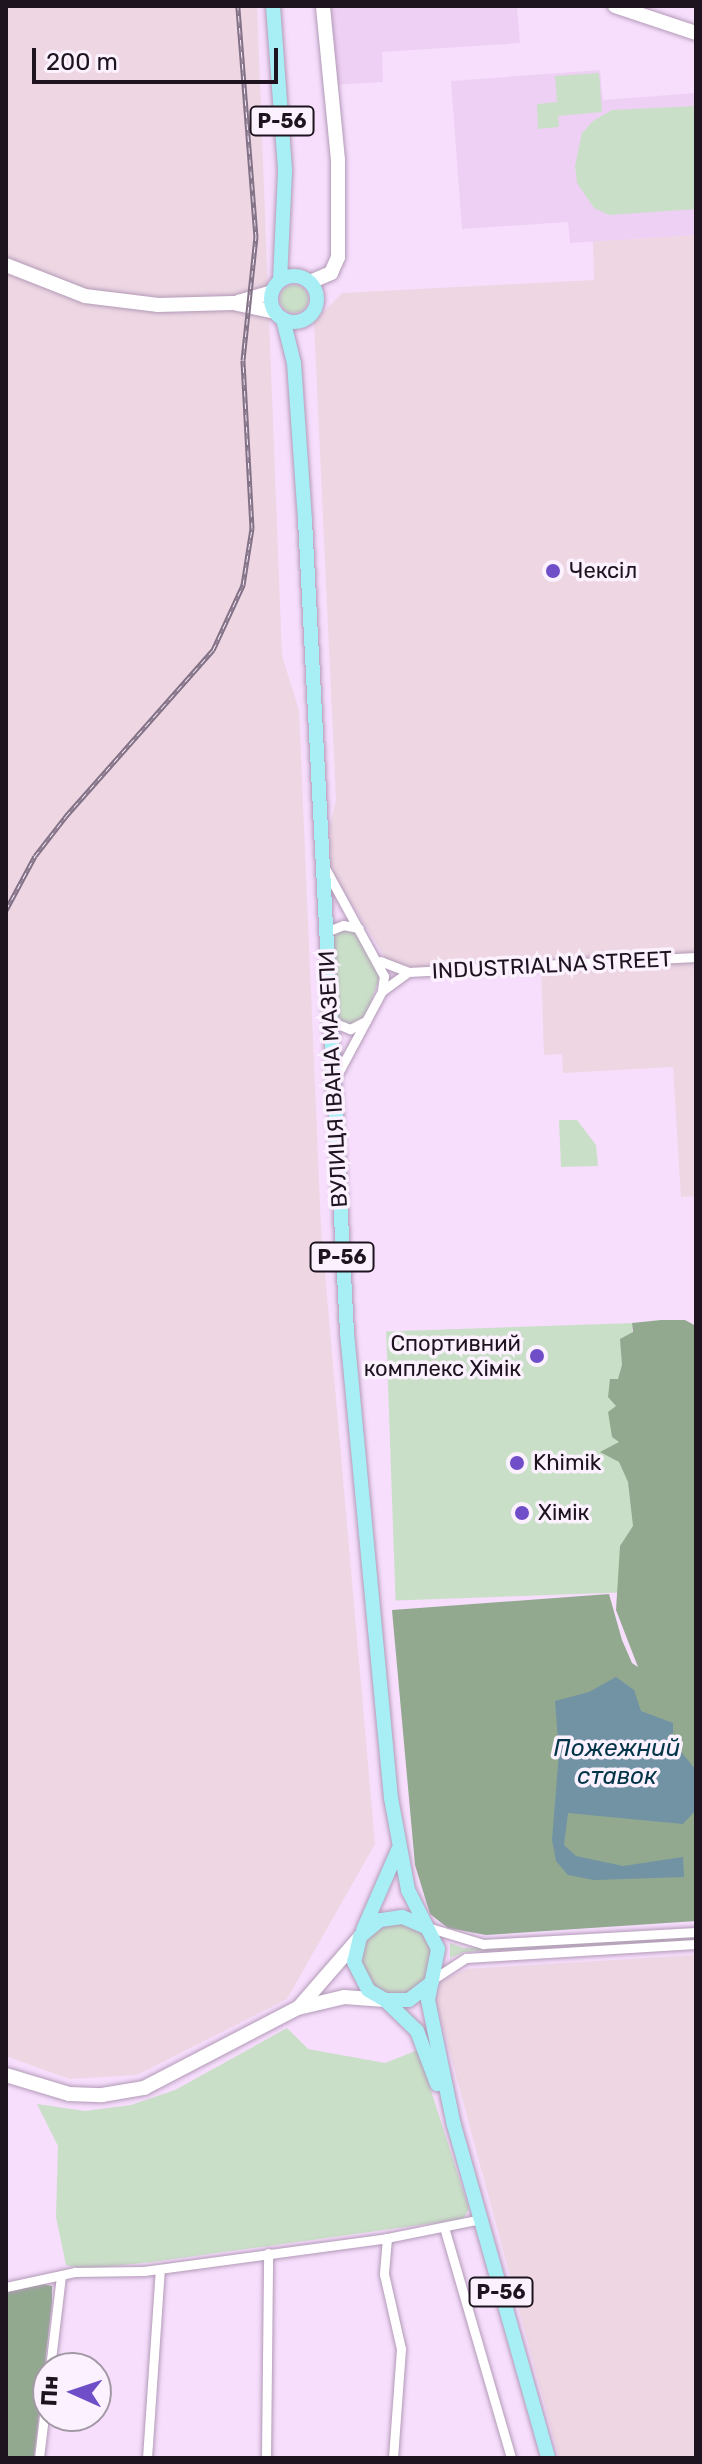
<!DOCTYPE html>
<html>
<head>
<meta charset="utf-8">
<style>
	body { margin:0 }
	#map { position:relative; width:702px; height:2464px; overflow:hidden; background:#f7defd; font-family:Rubik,sans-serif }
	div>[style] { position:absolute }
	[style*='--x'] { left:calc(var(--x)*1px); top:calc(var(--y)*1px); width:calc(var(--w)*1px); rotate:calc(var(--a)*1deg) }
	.industrial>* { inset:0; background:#eed7e3 }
	.built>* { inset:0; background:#efd0f5 }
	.green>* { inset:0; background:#cadfc8; transform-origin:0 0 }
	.round { border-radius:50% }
	.forest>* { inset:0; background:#92a990 }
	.water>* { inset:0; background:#7193a3 }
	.roads { filter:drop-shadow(0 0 2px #b29ab7) drop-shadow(0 0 2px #b29ab7) }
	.street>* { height:9px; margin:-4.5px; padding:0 4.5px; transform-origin:4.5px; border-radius:4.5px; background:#fff }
	.secondary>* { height:14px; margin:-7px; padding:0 7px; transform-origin:7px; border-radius:7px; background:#fff }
	.primary>* { height:14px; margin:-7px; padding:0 7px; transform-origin:7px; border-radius:7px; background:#a7eff5 }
	.primary>.ring { margin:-7px; padding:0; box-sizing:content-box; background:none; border:14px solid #a7eff5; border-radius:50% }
	.rail>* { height:5px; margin-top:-2.5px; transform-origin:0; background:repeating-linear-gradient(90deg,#fcf1fe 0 6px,#837287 0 12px); box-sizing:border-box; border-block:2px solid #837287 }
	.dots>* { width:22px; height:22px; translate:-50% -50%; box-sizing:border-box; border:4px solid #fcf1fe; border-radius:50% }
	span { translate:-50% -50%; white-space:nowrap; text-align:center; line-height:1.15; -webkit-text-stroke:7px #fcf1fe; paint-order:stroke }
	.shield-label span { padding:2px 6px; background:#fcf1fe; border:2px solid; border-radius:6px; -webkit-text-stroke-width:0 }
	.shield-label { font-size:20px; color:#1d141f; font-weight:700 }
	.poi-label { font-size:22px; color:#1d141f }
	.left { translate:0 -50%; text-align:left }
	.right { translate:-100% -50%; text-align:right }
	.street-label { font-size:22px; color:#1d141f }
	.water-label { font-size:24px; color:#023548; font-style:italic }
	.frame { position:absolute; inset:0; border:8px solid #1d141f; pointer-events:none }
	.north { position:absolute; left:32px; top:2352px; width:80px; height:80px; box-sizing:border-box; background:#fcf1fe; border:2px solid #a399a5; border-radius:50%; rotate:273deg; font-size:22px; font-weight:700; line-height:32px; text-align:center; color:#1d141f }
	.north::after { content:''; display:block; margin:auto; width:28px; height:36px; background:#704ec7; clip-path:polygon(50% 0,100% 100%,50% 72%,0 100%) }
	.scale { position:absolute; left:32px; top:48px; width:246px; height:36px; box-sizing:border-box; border:4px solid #1d141f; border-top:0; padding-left:10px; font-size:24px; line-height:28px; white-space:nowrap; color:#1d141f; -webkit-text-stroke:6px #fcf1fe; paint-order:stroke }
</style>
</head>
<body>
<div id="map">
	<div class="industrial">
		<div style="clip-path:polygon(6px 6px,257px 6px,282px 656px,299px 710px,321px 1228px,375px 1844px,287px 1999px,137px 2075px,69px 2079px,6px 2056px)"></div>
		<div style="clip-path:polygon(696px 235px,696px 1196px,681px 1197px,673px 1067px,563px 1073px,562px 1054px,544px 1055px,541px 965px,408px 972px,389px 964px,331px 870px,330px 825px,336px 800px,314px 322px,342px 293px,594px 280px,593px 241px)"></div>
		<div style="clip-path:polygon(696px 1955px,696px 2458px,559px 2458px,436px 2001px,441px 1981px,467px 1969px)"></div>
	</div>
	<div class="built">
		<div style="clip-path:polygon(323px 6px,517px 6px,520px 43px,382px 52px,383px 82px,333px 85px)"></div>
		<div style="clip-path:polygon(600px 70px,603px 100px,696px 93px,696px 235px,570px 243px,568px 222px,462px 229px,451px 81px)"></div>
	</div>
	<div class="green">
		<div style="clip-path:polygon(599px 73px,602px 112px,558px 116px,559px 127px,538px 129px,537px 104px,557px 102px,555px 76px)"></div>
		<div style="clip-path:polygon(696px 106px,696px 209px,609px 215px,594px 208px,577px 183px,575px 166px,582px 133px,593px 121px,612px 110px)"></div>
		<div class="round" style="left:280px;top:285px;width:28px;height:28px"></div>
		<div style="clip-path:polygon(342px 930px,355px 932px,380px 976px,366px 1016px,350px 1026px,338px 1020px,333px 936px)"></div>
		<div style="clip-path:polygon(559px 1120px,577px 1120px,596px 1145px,598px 1166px,561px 1167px)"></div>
		<div style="left:632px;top:1323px;width:269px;height:246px;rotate:88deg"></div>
		<div class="round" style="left:361px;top:1923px;width:72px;height:72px"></div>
		<div style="clip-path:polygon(696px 1936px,696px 1940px,464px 1952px,450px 1958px,450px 1943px,464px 1948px)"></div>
		<div style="clip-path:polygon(287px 2028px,308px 2049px,385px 2063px,418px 2050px,469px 2209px,463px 2219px,152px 2262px,84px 2269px,66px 2265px,56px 2217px,58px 2146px,37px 2104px,85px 2111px,131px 2105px,175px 2090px)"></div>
	</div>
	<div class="forest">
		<div style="clip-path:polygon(661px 1320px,685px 1320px,696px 1326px,696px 1921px,486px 1935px,448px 1928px,430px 1914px,415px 1865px,392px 1610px,609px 1594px,622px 1640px,632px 1663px,638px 1667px,616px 1610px,620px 1546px,633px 1526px,628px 1482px,619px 1462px,600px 1452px,619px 1442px,612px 1437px,608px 1412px,616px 1406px,608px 1397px,610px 1379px,618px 1379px,622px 1365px,620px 1339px,633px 1332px,632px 1323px)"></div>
		<div style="clip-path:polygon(43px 2284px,52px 2286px,52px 2303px,34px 2458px,6px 2458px,6px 2292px)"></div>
	</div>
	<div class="water">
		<div style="clip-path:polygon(616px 1677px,634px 1690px,641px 1711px,673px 1723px,673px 1742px,696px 1770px,696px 1810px,683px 1824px,568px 1813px,564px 1845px,576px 1856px,623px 1866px,683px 1857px,684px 1877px,594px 1880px,568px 1875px,556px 1861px,552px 1840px,559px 1753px,555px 1701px,589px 1692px)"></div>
	</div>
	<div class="roads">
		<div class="street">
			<div style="--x:325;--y:868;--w:123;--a:61.4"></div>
			<div style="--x:384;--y:976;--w:15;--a:98"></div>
			<div style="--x:382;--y:991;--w:102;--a:118.1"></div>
			<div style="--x:326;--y:932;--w:18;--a:-22"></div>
			<div style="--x:343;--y:925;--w:16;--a:11"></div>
			<div style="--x:380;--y:961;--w:30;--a:21"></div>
			<div style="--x:408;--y:972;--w:288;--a:-3"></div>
			<div style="--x:382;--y:991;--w:32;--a:-36"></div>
			<div style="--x:330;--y:1021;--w:22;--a:22"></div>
			<div style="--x:350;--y:1029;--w:18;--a:-27"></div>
			<div style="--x:427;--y:1927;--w:59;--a:16.9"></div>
			<div style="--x:483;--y:1944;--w:213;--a:-3.2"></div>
			<div style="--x:435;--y:1978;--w:37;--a:-33"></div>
			<div style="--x:466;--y:1958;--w:230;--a:-3.5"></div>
			<div style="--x:444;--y:2227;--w:241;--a:73.8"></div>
			<div style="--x:387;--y:2238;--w:36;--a:95"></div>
			<div style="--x:384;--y:2274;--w:77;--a:77.2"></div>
			<div style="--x:401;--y:2349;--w:109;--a:94.2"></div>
			<div style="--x:6;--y:2287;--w:71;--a:-12.3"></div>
			<div style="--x:75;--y:2272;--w:69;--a:-0.8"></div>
			<div style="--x:144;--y:2271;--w:245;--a:-7.7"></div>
			<div style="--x:387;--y:2238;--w:96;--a:-11.4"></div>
			<div style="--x:50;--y:2368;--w:93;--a:-83.2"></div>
			<div style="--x:39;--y:2458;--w:77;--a:-83.2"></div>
			<div style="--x:147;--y:2458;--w:189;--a:-86.1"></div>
			<div style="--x:266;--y:2458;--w:205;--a:-89.4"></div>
		</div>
		<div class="secondary">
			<div style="--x:615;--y:6;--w:85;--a:18.4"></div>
			<div style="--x:6;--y:265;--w:85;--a:21.4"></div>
			<div style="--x:85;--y:296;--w:74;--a:7"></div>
			<div style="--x:158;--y:305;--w:75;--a:-1.5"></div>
			<div style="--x:233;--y:303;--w:43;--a:12.1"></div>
			<div style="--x:310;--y:282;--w:23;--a:-23"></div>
			<div style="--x:331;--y:273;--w:17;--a:-66"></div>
			<div style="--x:338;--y:257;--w:97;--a:-90"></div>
			<div style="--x:338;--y:160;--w:155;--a:-95.6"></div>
			<div style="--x:238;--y:302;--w:35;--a:-16"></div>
			<div style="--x:300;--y:2006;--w:91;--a:-49"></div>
			<div style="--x:6;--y:2075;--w:66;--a:16.8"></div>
			<div style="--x:69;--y:2094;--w:33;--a:2"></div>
			<div style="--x:102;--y:2095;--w:43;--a:-9.5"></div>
			<div style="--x:144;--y:2088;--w:174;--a:-27.5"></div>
			<div style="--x:298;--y:2008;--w:47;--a:-13.4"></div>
			<div style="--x:344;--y:1997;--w:41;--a:4.2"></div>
		</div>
		<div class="primary">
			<div style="--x:273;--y:6;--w:165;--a:85.8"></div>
			<div style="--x:285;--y:171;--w:109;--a:92.6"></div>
			<div class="ring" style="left:271px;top:276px;width:32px;height:32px"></div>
			<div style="--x:283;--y:319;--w:45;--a:76"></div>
			<div style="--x:294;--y:363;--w:157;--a:86"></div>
			<div style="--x:305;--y:520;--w:814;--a:87.04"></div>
			<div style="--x:347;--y:1333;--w:467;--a:84.6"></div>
			<div style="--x:391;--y:1798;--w:94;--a:79.5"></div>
			<div style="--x:408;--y:1890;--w:66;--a:63"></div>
			<div style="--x:438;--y:1949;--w:52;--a:101.1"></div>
			<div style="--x:428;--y:2000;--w:128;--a:78.3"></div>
			<div style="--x:454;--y:2125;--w:346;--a:74.2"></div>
			<div style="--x:426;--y:1927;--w:26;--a:-157"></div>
			<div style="--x:402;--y:1917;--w:22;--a:172"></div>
			<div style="--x:380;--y:1920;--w:26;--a:140"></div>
			<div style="--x:360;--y:1937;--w:26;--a:103"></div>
			<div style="--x:354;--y:1962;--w:31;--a:63"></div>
			<div style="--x:368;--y:1990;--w:20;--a:30"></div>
			<div style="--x:385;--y:2000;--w:24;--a:0"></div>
			<div style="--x:409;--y:2000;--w:29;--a:-38"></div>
			<div style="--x:363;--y:1930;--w:87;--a:-66.4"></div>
			<div style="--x:385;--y:2000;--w:45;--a:44.1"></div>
			<div style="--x:417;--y:2031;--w:57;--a:69.3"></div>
		</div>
	</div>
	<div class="rail">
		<div style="--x:6;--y:910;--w:61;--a:-61.8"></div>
		<div style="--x:35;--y:856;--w:51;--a:-52.2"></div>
		<div style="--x:66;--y:816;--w:222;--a:-48.5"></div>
		<div style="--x:213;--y:650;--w:72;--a:-65.2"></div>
		<div style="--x:243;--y:585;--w:58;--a:-81"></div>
		<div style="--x:252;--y:528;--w:168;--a:-93.1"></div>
		<div style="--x:243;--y:360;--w:124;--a:-84"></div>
		<div style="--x:256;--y:237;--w:232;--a:-94.5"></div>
	</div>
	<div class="dots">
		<div style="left:553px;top:571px;background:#704ec7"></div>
		<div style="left:537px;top:1356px;background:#704ec7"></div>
		<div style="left:517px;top:1463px;background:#704ec7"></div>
		<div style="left:522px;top:1513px;background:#704ec7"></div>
	</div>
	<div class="shield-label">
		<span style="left:282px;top:121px">Р-56</span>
		<span style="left:342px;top:1257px">Р-56</span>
		<span style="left:501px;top:2292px">Р-56</span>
	</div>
	<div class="poi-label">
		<span class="left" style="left:569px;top:571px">Чексіл</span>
		<span class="right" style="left:521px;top:1356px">Спортивний<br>комплекс Хімік</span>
		<span class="left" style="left:533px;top:1463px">Khimik</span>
		<span class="left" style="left:538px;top:1513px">Хімік</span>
	</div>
	<div class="street-label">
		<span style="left:552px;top:965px;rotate:-3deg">INDUSTRIALNA STREET</span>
		<span style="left:333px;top:1079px;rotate:-93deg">ВУЛИЦЯ ІВАНА МАЗЕПИ</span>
	</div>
	<div class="water-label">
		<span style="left:617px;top:1763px">Пожежний<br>ставок</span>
	</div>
	<div class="frame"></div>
	<div class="north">Пн</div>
	<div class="scale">200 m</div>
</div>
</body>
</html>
